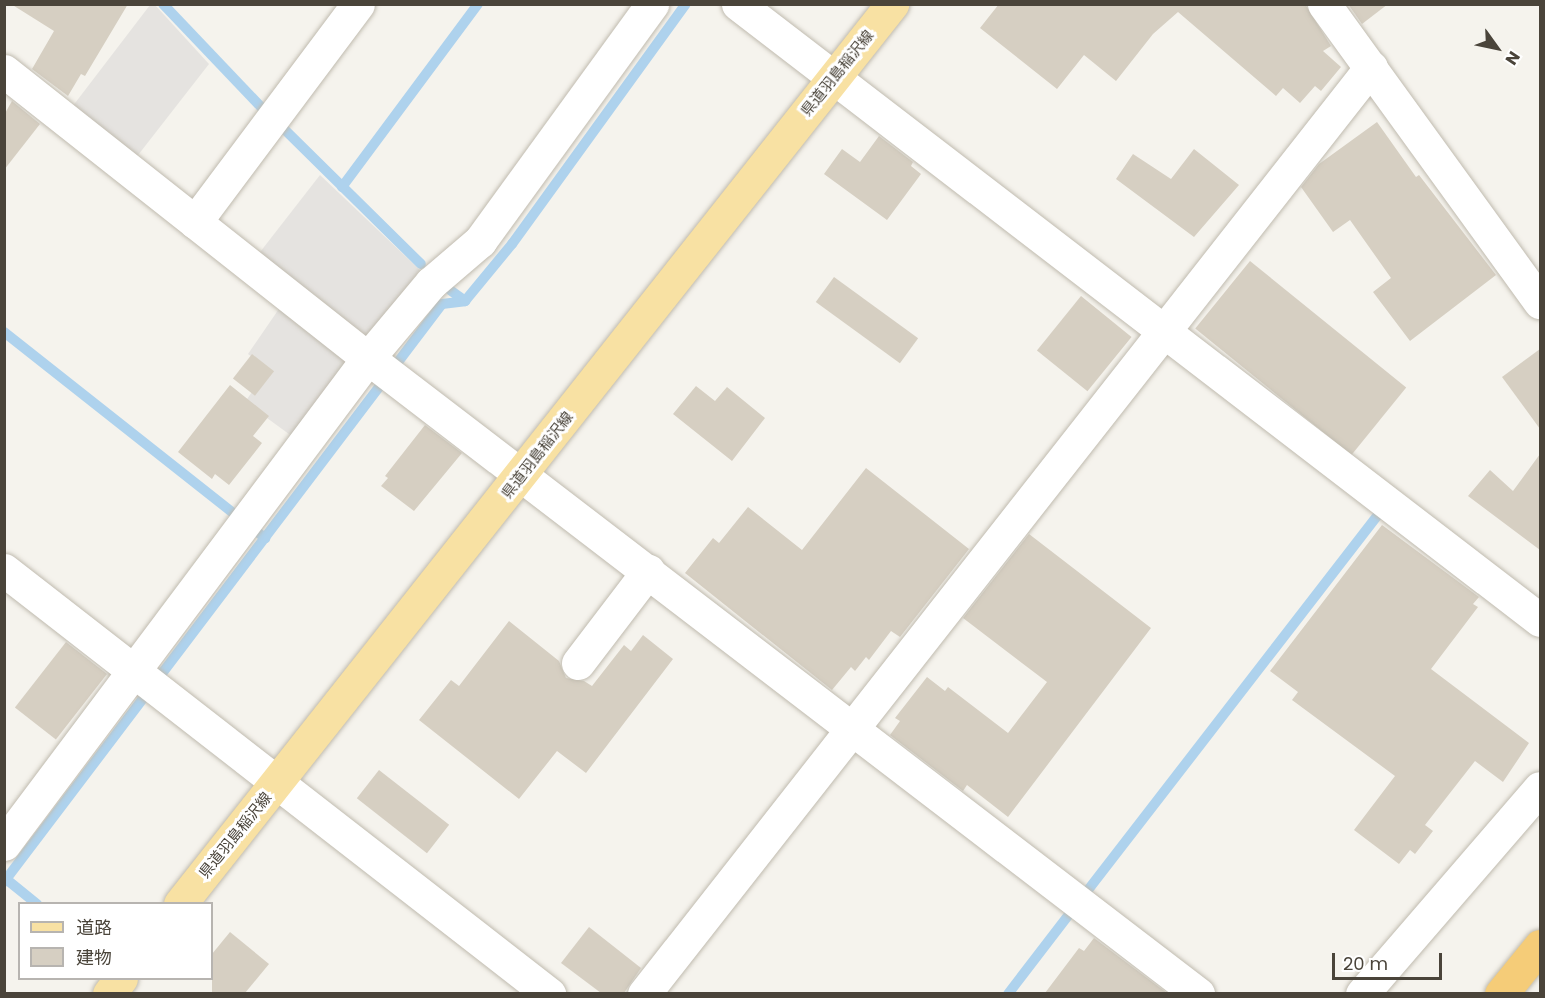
<!DOCTYPE html>
<html>
<head>
<meta charset="utf-8">
<style>
	body { margin:0 }
	#map { position:relative; width:1545px; height:998px; overflow:hidden; background:#f5f3ed; font-family:Poppins,"Noto Sans JP",sans-serif }
	div>[style] { position:absolute }
	[style*='--x'] { left:calc(var(--x)*1px); top:calc(var(--y)*1px); width:calc(var(--w)*1px); rotate:calc(var(--a)*1deg) }
	.parking>* { inset:0; background:#e5e3e0 }
	.stream>* { height:10px; margin:-5px; padding:0 5px; transform-origin:5px; border-radius:5px; background:#aed2ed }
	.building>* { inset:0; background:#d6cfc2; transform-origin:0 0 }
	.roads { filter:drop-shadow(0 0 2px #c0bbaf) drop-shadow(0 0 2px #c0bbaf) }
	.minor>* { height:33px; margin:-16.5px; padding:0 16.5px; transform-origin:16.5px; border-radius:16.5px; background:#fff }
	.major>* { height:33px; margin:-16.5px; padding:0 16.5px; transform-origin:16.5px; border-radius:16.5px; background:#f8e1a3 }
	.highway>* { height:33px; margin:-16.5px; padding:0 16.5px; transform-origin:16.5px; border-radius:16.5px; background:#f5cc78 }
	span { translate:-50% -50%; white-space:nowrap; text-align:center; line-height:1.15; -webkit-text-stroke:6px #fff; paint-order:stroke }
	.street-label { font-size:15px; color:#4a443a }
	.frame { position:absolute; inset:0; border:6px solid #4a443a; pointer-events:none }
	.legend { position:absolute; left:18px; top:902px; width:195px; height:78px; box-sizing:border-box; background:#fff; border:2px solid #b7b4b0; margin:0; padding:8px 10px; list-style:none; font-size:18px; color:#4a443a }
	.legend li { display:flex; align-items:center; gap:12px; height:30px }
	.legend b { width:30px; border:2px solid #b7b4b0 }
	.north { position:absolute; left:1467px; top:18px; width:60px; height:60px; -webkit-text-stroke:4px #fff; paint-order:stroke; rotate:123deg; font-size:16px; font-weight:700; line-height:24px; text-align:center; color:#4a443a }
	.north::after { content:''; display:block; margin:auto; width:21px; height:27px; background:#4a443a; clip-path:polygon(50% 0,100% 100%,50% 72%,0 100%) }
	.scale { position:absolute; left:1332px; top:953px; width:110px; height:27px; box-sizing:border-box; border:3px solid #4a443a; border-top:0; padding-left:8px; font-size:18px; line-height:21px; white-space:nowrap; color:#4a443a; -webkit-text-stroke:4px #fff; paint-order:stroke }
</style>
</head>
<body>
<div id="map">
	<div class="parking">
		<div style="clip-path:polygon(150px 5px,155px 5px,209px 64px,135px 159px,69px 111px)"></div>
		<div style="clip-path:polygon(320px 175px,420px 270px,367px 338px,257px 256px)"></div>
		<div style="clip-path:polygon(283px 303px,351px 354px,293px 437px,245px 402px,268px 369px,248px 354px)"></div>
	</div>
	<div class="stream">
		<div style="--x:163;--y:4;--w:148;--a:46.4"></div>
		<div style="--x:282;--y:127;--w:195;--a:44.6"></div>
		<div style="--x:342;--y:187;--w:228;--a:-53.4"></div>
		<div style="--x:450;--y:290;--w:19;--a:36"></div>
		<div style="--x:4;--y:332;--w:333;--a:38.3"></div>
		<div style="--x:6;--y:879;--w:40;--a:39"></div>
		<div style="--x:4;--y:882;--w:725;--a:-52.85"></div>
		<div style="--x:442;--y:304;--w:23;--a:-7"></div>
		<div style="--x:465;--y:301;--w:74;--a:-50.5"></div>
		<div style="--x:512;--y:244;--w:296;--a:-54.1"></div>
		<div style="--x:1088;--y:890;--w:481;--a:-52.3"></div>
		<div style="--x:1008;--y:994;--w:103;--a:-52.5"></div>
	</div>
	<div class="building">
		<div style="clip-path:polygon(11px 4px,128px 4px,85px 76px,81px 74px,68px 96px,32px 69px,54px 31px)"></div>
		<div style="clip-path:polygon(999px 4px,1305px 4px,1331px 46px,1323px 51px,1341px 67px,1321px 91px,1315px 86px,1300px 103px,1283px 88px,1276px 96px,1178px 12px,1153px 34px,1116px 81px,1084px 55px,1057px 89px,980px 28px)"></div>
		<div style="clip-path:polygon(1348px 4px,1388px 4px,1362px 24px)"></div>
		<div style="clip-path:polygon(12px 101px,40px 124px,4px 170px,4px 115px)"></div>
		<div style="clip-path:polygon(1377px 122px,1416px 177px,1419px 175px,1496px 275px,1410px 341px,1373px 292px,1391px 278px,1350px 220px,1333px 232px,1301px 187px,1319px 164px)"></div>
		<div style="clip-path:polygon(879px 136px,913px 162px,911px 166px,921px 174px,887px 220px,824px 174px,842px 149px,860px 162px)"></div>
		<div style="clip-path:polygon(1194px 149px,1239px 185px,1194px 237px,1116px 179px,1133px 154px,1171px 179px)"></div>
		<div style="left:1250px;top:261px;width:201px;height:87px;rotate:39deg"></div>
		<div style="left:834px;top:277px;width:104px;height:31px;rotate:36deg"></div>
		<div style="left:1081px;top:296px;width:65px;height:70px;rotate:39deg"></div>
		<div style="clip-path:polygon(1540px 349px,1540px 429px,1502px 377px)"></div>
		<div style="left:252px;top:354px;width:28px;height:31px;rotate:38deg"></div>
		<div style="clip-path:polygon(230px 385px,269px 416px,253px 436px,262px 443px,229px 485px,215px 474px,212px 479px,178px 452px)"></div>
		<div style="clip-path:polygon(696px 386px,715px 401px,727px 387px,765px 418px,732px 461px,673px 414px)"></div>
		<div style="clip-path:polygon(425px 425px,462px 453px,414px 511px,381px 486px,388px 478px,385px 476px)"></div>
		<div style="clip-path:polygon(1540px 454px,1540px 550px,1468px 496px,1490px 470px,1513px 491px)"></div>
		<div style="clip-path:polygon(866px 468px,969px 549px,900px 637px,891px 631px,869px 660px,866px 657px,855px 671px,851px 667px,832px 690px,685px 573px,713px 538px,719px 543px,748px 507px,802px 550px)"></div>
		<div style="clip-path:polygon(1382px 525px,1479px 597px,1473px 604px,1478px 607px,1431px 669px,1529px 743px,1503px 782px,1475px 761px,1425px 825px,1433px 831px,1415px 854px,1410px 850px,1399px 864px,1354px 830px,1395px 776px,1292px 700px,1298px 692px,1270px 671px)"></div>
		<div style="clip-path:polygon(1029px 534px,1151px 628px,1008px 817px,967px 785px,963px 791px,890px 735px,900px 721px,895px 718px,927px 677px,945px 691px,948px 687px,1008px 733px,1047px 682px,963px 618px)"></div>
		<div style="clip-path:polygon(509px 621px,559px 661px,566px 678px,584px 681px,592px 686px,624px 645px,631px 651px,643px 635px,673px 659px,586px 773px,557px 751px,519px 799px,419px 720px,451px 680px,459px 686px)"></div>
		<div style="left:66px;top:642px;width:52px;height:83px;rotate:38deg"></div>
		<div style="left:379px;top:770px;width:89px;height:36px;rotate:38deg"></div>
		<div style="clip-path:polygon(589px 927px,641px 968px,624px 993px,601px 993px,561px 963px)"></div>
		<div style="clip-path:polygon(230px 932px,269px 964px,245px 993px,212px 993px,212px 954px)"></div>
		<div style="clip-path:polygon(1094px 938px,1167px 993px,1045px 993px,1079px 948px,1084px 951px)"></div>
	</div>
	<div class="roads">
		<div class="minor">
			<div style="--x:738;--y:4;--w:1011;--a:37.53"></div>
			<div style="--x:1324;--y:4;--w:368;--a:54.1"></div>
			<div style="--x:4;--y:71;--w:464;--a:38.3"></div>
			<div style="--x:368;--y:358;--w:1046;--a:37.46"></div>
			<div style="--x:195;--y:222;--w:272;--a:-53.2"></div>
			<div style="--x:4;--y:570;--w:691;--a:37.88"></div>
			<div style="--x:578;--y:663;--w:116;--a:-52.7"></div>
			<div style="--x:4;--y:844;--w:607;--a:-53.17"></div>
			<div style="--x:368;--y:358;--w:98;--a:-50"></div>
			<div style="--x:431;--y:283;--w:65;--a:-40.6"></div>
			<div style="--x:480;--y:241;--w:293;--a:-54"></div>
			<div style="--x:644;--y:994;--w:1178;--a:-51.89"></div>
			<div style="--x:1362;--y:994;--w:272;--a:-49.2"></div>
		</div>
		<div class="major">
			<div style="--x:180;--y:904;--w:1148;--a:-51.65"></div>
			<div style="--x:109;--y:994;--w:20;--a:-53"></div>
		</div>
		<div class="highway">
			<div style="--x:1501;--y:994;--w:62;--a:-50.9"></div>
		</div>
	</div>
	<div class="street-label">
		<span style="left:837px;top:73px;rotate:-51deg">県道羽島稲沢線</span>
		<span style="left:537px;top:455px;rotate:-52deg">県道羽島稲沢線</span>
		<span style="left:235px;top:835px;rotate:-51deg">県道羽島稲沢線</span>
	</div>
	<div class="frame"></div>
	<ul class="legend">
	<li><b style="height:8px;background:#f8e1a3"></b>道路</li>
	<li><b style="height:16px;background:#d6cfc2"></b>建物</li>
	</ul>
	<div class="north">N</div>
	<div class="scale">20 m</div>
</div>
</body>
</html>
